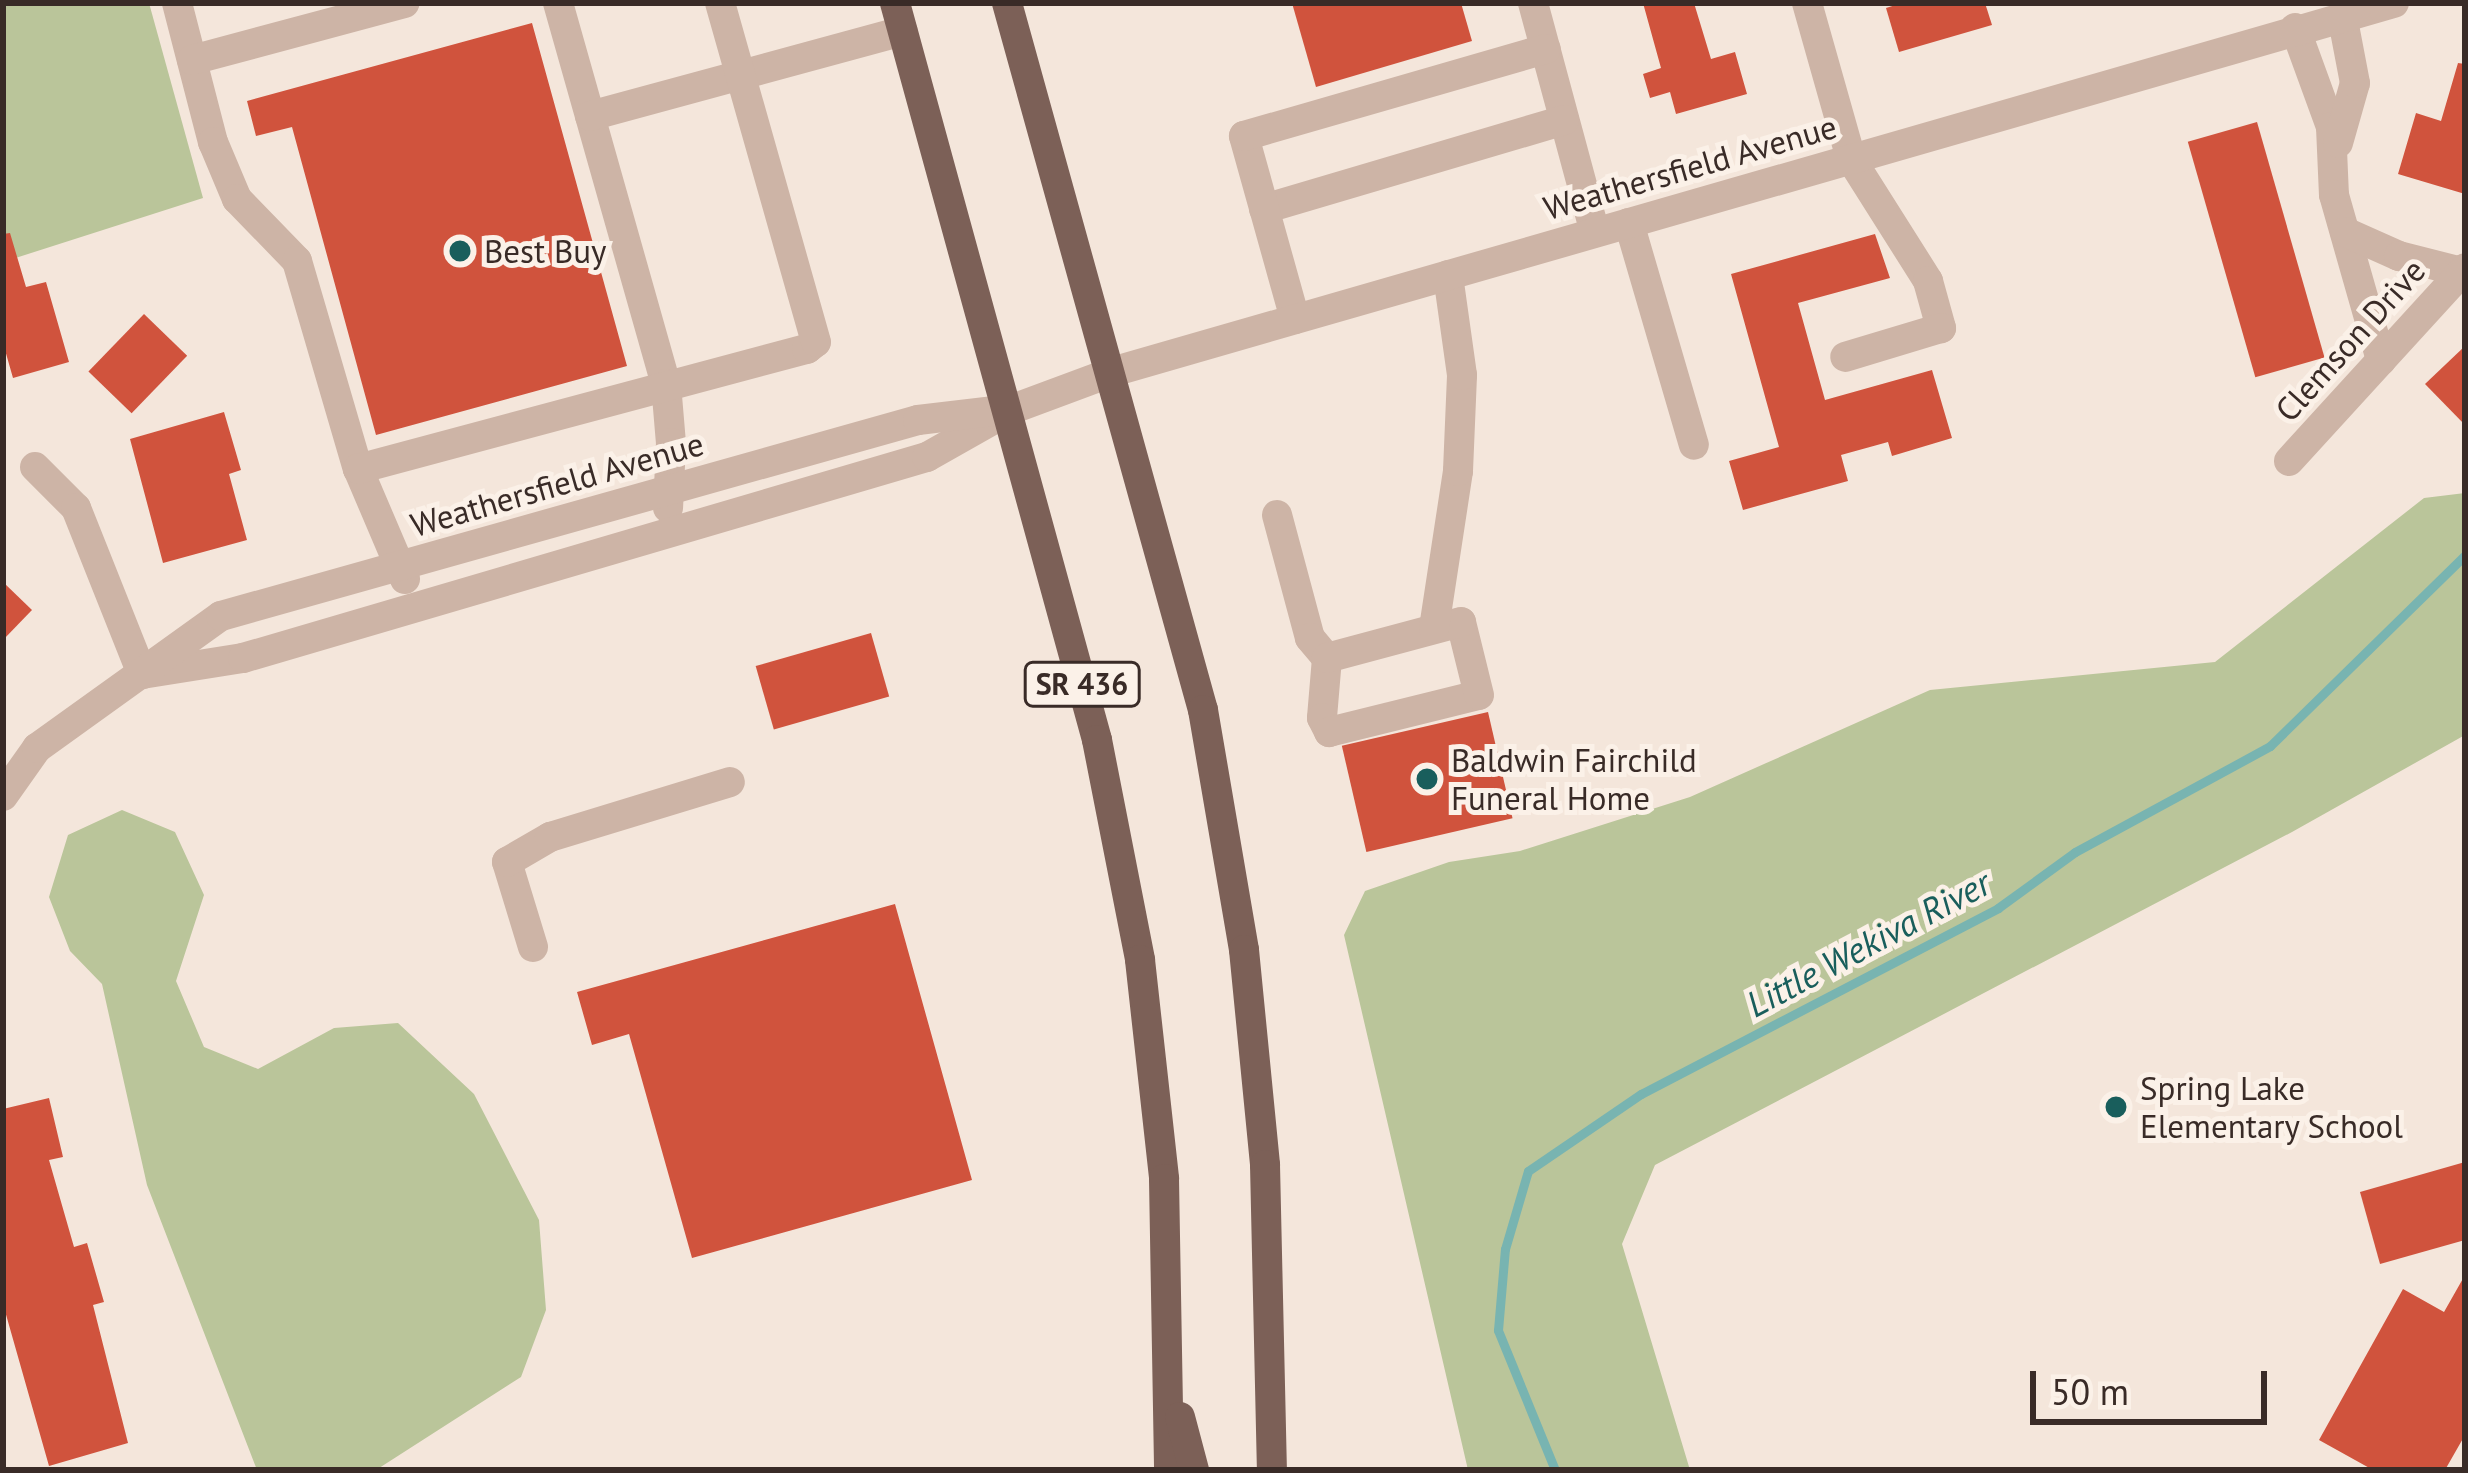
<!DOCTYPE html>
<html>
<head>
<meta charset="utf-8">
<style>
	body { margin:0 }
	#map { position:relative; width:2468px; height:1473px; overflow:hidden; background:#f4e6db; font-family:"PT Sans",sans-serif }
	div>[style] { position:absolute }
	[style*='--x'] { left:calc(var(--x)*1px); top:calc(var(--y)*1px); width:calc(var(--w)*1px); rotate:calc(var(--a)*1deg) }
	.green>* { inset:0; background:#bac59a }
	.stream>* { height:9px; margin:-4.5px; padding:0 4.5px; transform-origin:4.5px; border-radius:4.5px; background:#78b4b1 }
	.building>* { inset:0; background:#d0533d; transform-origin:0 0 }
	.minor>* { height:30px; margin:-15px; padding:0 15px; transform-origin:15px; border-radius:15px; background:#cdb4a6 }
	.major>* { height:30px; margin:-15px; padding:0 15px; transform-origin:15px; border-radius:15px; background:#7c6057 }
	.dots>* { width:33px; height:33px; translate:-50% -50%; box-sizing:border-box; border:6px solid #fbf1e8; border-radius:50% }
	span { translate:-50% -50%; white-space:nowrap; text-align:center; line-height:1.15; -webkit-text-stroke:10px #fbf1e8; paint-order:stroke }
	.shield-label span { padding:3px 9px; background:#fbf1e8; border:3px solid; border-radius:9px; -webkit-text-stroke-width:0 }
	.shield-label { font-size:30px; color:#392b27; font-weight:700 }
	.street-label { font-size:33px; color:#392b27 }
	.poi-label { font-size:33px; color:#392b27 }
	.left { translate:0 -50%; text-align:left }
	.water-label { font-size:36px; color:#195e5c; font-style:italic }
	.frame { position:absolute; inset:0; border:6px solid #392b27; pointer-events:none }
	.scale { position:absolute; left:2030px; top:1371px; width:237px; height:54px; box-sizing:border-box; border:6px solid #392b27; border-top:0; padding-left:15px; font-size:36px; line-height:42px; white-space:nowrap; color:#392b27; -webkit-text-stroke:9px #fbf1e8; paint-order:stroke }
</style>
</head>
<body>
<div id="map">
	<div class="green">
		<div style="clip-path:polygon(3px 3px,149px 3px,203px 198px,3px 262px)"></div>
		<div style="clip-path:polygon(2465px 493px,2465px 735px,2292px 832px,1655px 1165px,1622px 1244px,1690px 1470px,1468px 1470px,1344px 935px,1365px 891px,1449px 862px,1520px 851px,1690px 797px,1930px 690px,2215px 662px,2424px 498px)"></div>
		<div style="clip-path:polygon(122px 810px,175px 832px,204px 895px,176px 981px,204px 1047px,258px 1069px,334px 1028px,398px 1023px,474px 1094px,539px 1220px,546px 1310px,521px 1377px,376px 1470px,257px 1470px,147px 1185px,102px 984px,70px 951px,49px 897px,68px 835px)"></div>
	</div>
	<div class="stream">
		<div style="--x:1555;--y:1470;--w:151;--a:-112.2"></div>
		<div style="--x:1498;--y:1330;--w:81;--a:-85.1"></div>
		<div style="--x:1505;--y:1249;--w:81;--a:-73.6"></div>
		<div style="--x:1528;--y:1171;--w:137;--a:-34.3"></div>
		<div style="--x:1641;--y:1094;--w:403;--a:-27.5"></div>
		<div style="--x:1998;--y:908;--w:95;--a:-36"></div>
		<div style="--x:2075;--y:852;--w:222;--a:-28.5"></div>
		<div style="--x:2270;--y:746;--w:273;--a:-44.4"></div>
	</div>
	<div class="building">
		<div style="clip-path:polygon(1292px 3px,1461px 3px,1472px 41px,1316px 87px)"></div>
		<div style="clip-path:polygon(1643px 3px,1694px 3px,1711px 59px,1735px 52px,1747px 94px,1676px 114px,1670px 92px,1650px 98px,1643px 74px,1661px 68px)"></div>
		<div style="clip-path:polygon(1902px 3px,1985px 3px,1992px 25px,1899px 52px,1886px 8px)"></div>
		<div style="clip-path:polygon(532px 23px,627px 366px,376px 435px,292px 127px,256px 136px,247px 101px)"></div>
		<div style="clip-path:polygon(2458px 63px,2465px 64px,2465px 194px,2398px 174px,2416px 113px,2441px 121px)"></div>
		<div style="left:2257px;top:122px;width:245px;height:72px;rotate:74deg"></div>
		<div style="clip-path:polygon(10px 233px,26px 287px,46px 282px,69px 362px,13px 378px,3px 343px,3px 234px)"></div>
		<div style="clip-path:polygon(1875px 234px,1890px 278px,1798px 303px,1825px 400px,1932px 370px,1952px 438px,1892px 456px,1888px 442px,1841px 455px,1848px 481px,1743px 510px,1729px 461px,1779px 447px,1731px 274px)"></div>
		<div style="left:144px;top:314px;width:60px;height:80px;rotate:44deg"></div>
		<div style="clip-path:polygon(2465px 346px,2465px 425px,2425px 384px)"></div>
		<div style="clip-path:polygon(224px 412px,241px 470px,229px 474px,247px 540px,163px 563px,130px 439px)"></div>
		<div style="clip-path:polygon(3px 582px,32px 610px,3px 640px)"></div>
		<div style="left:871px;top:633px;width:66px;height:120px;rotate:74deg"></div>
		<div style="left:1488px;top:712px;width:109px;height:150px;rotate:77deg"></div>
		<div style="clip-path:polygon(895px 904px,972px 1180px,692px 1258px,629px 1034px,592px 1045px,577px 992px)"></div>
		<div style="clip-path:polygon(49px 1098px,63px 1157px,49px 1160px,74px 1247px,87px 1243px,104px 1302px,93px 1305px,128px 1443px,49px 1466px,3px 1304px,3px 1109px)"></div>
		<div style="clip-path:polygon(2465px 1162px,2465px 1240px,2380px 1264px,2360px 1192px)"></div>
		<div style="clip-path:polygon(2465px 1275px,2465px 1435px,2445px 1470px,2373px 1470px,2319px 1440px,2403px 1289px,2444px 1312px)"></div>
	</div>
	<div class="minor">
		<div style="--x:177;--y:3;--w:144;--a:75.5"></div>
		<div style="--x:213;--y:142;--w:62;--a:67.2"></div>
		<div style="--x:237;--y:199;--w:86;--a:45.9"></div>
		<div style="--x:297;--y:261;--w:217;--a:73.7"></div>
		<div style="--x:558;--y:3;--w:396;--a:74.2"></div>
		<div style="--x:666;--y:384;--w:59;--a:85.2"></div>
		<div style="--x:671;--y:443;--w:65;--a:92.6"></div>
		<div style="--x:1533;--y:3;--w:237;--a:74.9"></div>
		<div style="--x:1807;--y:3;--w:162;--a:74.2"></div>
		<div style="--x:1851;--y:159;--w:144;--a:57.7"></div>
		<div style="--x:1928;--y:281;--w:49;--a:74.5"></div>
		<div style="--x:1941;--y:328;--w:100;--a:163.2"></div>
		<div style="--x:2295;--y:28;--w:105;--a:70"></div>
		<div style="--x:2331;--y:127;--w:68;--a:87.5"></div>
		<div style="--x:2334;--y:195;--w:172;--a:74.1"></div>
		<div style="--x:192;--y:60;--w:220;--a:-15"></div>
		<div style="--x:590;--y:116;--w:324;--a:-15.2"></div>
		<div style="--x:2338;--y:143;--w:62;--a:-74.2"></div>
		<div style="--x:2355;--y:83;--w:69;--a:-100.8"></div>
		<div style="--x:1264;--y:209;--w:313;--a:-16.5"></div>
		<div style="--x:1629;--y:223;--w:231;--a:73.7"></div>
		<div style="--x:2345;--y:232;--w:59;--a:24"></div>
		<div style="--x:2399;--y:256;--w:65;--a:14.3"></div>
		<div style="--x:1295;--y:319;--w:190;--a:-105.6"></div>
		<div style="--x:1244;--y:136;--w:314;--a:-16.1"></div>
		<div style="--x:2289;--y:461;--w:261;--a:-47.6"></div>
		<div style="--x:35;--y:467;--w:58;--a:45"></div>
		<div style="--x:76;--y:508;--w:179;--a:68.3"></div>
		<div style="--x:1277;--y:515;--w:127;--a:75"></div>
		<div style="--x:1310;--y:638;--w:26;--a:50"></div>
		<div style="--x:1327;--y:658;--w:60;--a:94.8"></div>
		<div style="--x:1322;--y:718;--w:16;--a:63"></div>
		<div style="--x:1329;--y:732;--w:154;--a:-13.9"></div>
		<div style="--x:1479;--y:695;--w:75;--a:-103.9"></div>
		<div style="--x:1461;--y:622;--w:139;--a:165"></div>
		<div style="--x:405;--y:579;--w:120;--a:-113.1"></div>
		<div style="--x:358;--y:469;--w:465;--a:-15"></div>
		<div style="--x:807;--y:349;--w:11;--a:-38"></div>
		<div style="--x:816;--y:342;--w:352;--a:-105.8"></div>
		<div style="--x:1434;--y:628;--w:159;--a:-81.3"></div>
		<div style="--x:1458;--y:471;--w:96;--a:-87.6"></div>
		<div style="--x:1462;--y:375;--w:101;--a:-98"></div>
		<div style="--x:142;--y:674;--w:102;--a:-9"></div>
		<div style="--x:243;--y:658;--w:713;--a:-16.38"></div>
		<div style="--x:927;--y:457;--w:95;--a:-29.5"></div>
		<div style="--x:1010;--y:410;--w:109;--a:-20.4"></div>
		<div style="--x:1112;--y:372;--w:1334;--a:-16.06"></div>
		<div style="--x:3;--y:796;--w:59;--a:-54.7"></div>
		<div style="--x:37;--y:748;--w:226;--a:-35.7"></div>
		<div style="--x:221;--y:616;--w:724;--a:-15.71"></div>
		<div style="--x:918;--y:420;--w:77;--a:-6.8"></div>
		<div style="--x:533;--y:947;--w:89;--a:-107"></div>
		<div style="--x:507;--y:862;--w:50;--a:-30.2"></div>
		<div style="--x:550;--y:837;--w:188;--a:-17"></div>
	</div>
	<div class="major">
		<div style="--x:895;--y:3;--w:764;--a:74.67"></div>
		<div style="--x:1097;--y:740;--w:224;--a:78.9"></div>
		<div style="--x:1140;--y:960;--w:220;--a:83.7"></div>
		<div style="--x:1164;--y:1179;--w:291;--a:89"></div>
		<div style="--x:1007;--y:3;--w:734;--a:74.51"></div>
		<div style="--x:1203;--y:710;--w:243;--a:80.3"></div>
		<div style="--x:1244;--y:950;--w:216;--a:84.4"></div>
		<div style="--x:1265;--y:1165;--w:305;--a:88.7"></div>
		<div style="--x:1180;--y:1417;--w:55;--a:75.2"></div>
	</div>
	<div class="dots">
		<div style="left:460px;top:251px;background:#195e5c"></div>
		<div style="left:1427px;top:779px;background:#195e5c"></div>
		<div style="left:2116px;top:1107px;background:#195e5c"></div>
	</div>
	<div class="shield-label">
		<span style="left:1082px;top:684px">SR 436</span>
	</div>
	<div class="street-label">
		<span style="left:1690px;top:167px;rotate:-16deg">Weathersfield Avenue</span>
		<span style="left:2350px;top:340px;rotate:-48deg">Clemson Drive</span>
		<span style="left:557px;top:484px;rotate:-16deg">Weathersfield Avenue</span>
	</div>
	<div class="poi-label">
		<span class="left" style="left:484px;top:251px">Best Buy</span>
		<span class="left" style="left:1451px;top:779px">Baldwin Fairchild<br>Funeral Home</span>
		<span class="left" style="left:2140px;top:1107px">Spring Lake<br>Elementary School</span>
	</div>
	<div class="water-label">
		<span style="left:1868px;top:943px;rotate:-28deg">Little Wekiva River</span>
	</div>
	<div class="frame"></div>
	<div class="scale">50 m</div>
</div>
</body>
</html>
